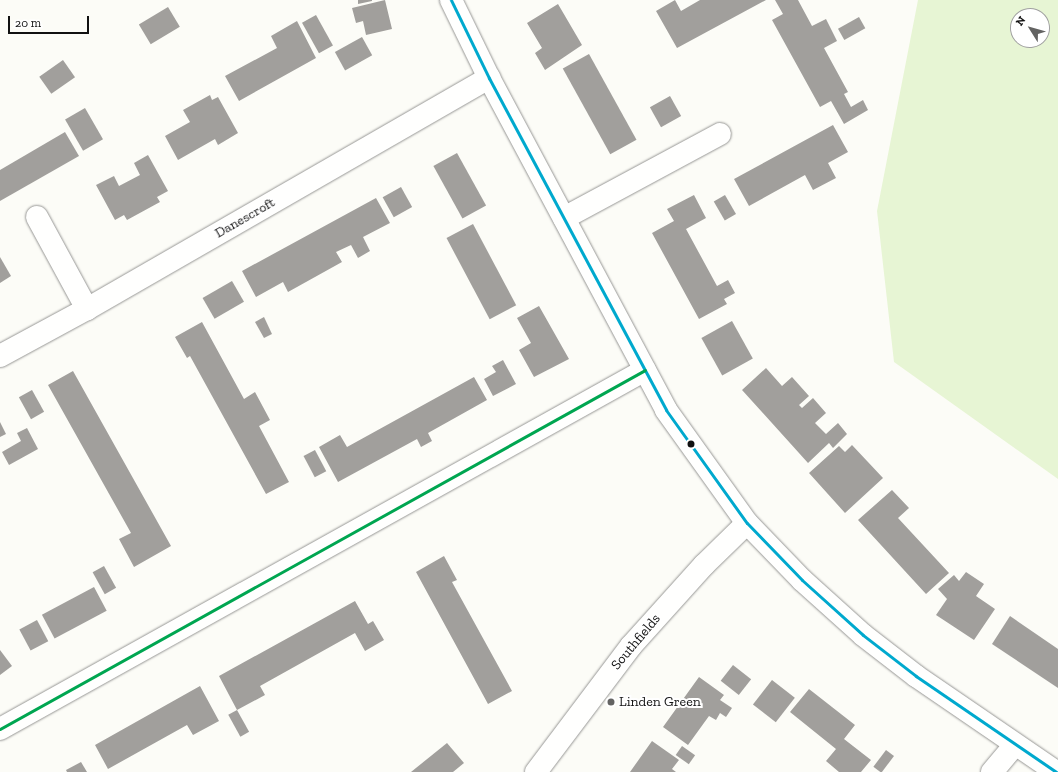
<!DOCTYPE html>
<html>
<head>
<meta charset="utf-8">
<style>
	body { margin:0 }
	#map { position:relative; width:1058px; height:772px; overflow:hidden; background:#fcfcf7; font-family:"Zilla Slab",serif }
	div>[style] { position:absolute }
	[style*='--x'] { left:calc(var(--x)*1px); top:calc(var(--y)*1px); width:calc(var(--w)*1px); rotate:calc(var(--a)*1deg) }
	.green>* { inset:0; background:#e7f5d4 }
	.building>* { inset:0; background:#a19f9c; transform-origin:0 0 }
	.roads { filter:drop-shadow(0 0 1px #979795) drop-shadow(0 0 1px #979795) }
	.minor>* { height:22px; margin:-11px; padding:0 11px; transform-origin:11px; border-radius:11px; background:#fffffe }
	.bus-1>* { height:3px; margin:-1.5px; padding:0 1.5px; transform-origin:1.5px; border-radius:1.5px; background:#00a9ce }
	.bus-2>* { height:3px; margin:-1.5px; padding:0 1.5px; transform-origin:1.5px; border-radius:1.5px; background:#00a651 }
	.dots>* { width:11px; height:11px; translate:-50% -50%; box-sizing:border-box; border:2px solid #fff; border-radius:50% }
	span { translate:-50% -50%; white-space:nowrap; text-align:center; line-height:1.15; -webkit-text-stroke:4px #fff; paint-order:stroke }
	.street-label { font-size:14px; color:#111 }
	.poi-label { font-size:14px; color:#111 }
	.left { translate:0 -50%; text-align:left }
	.north { position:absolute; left:1010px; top:8px; width:40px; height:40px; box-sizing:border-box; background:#fff; border:1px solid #a0a0a0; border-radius:50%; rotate:307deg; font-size:11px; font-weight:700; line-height:16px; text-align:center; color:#111 }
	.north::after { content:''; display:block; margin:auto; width:14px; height:18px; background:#636362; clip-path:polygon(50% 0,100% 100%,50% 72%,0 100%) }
	.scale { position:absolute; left:8px; top:16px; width:81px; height:18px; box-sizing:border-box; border:2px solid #111; border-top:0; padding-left:5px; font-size:12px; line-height:14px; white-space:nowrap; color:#111; -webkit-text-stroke:3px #fff; paint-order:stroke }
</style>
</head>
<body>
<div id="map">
	<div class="green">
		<div style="clip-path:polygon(evenodd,918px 0,1058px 0,1058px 479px,894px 362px,877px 211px,918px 0,1018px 16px,1042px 16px,1042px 40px,1018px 40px,1018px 16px)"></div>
	</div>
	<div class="building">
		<div style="clip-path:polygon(358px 0,372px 0,372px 1px,358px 4px)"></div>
		<div style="clip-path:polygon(385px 0,392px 29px,366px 35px,363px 21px,356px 23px,352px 8px)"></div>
		<div style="clip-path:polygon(675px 0,681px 11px,700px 0,766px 0,677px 48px,656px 11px)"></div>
		<div style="clip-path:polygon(775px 0,798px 0,812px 26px,826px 19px,837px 41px,824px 48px,848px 92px,844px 94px,851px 107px,863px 100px,868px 110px,844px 124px,831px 101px,820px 107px,772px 20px,783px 14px)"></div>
		<div style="clip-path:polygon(558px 4px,582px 45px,545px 70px,535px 53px,542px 48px,527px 23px)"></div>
		<div style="left:168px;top:7px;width:23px;height:34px;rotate:59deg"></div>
		<div style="left:316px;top:15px;width:35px;height:16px;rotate:61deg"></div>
		<div style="left:859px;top:17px;width:13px;height:24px;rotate:61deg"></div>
		<div style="clip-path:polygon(297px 21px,316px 58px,239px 101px,225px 76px,277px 48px,271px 36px)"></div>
		<div style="left:362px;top:37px;width:21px;height:31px;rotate:61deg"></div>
		<div style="left:589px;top:54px;width:98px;height:30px;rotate:61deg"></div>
		<div style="left:63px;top:60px;width:21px;height:29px;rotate:55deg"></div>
		<div style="clip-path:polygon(210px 95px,212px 100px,218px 97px,238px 133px,218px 145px,215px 139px,178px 160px,165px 136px,190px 122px,183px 110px)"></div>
		<div style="left:670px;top:96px;width:23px;height:23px;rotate:61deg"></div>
		<div style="left:85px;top:108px;width:36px;height:23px;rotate:60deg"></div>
		<div style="clip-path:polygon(833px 125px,848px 152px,828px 163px,836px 178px,813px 190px,805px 175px,749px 206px,734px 179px)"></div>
		<div style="clip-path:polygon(65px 132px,79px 156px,0 201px,0 170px)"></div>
		<div style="left:457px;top:153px;width:60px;height:27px;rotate:61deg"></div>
		<div style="clip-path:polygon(148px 155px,168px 191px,157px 197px,160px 202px,127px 220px,124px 215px,115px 220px,96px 185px,114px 176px,119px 186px,140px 175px,134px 163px)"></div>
		<div style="left:401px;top:187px;width:23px;height:21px;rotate:61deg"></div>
		<div style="clip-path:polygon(694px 195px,706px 218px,686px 229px,717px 286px,728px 280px,735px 293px,724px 299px,727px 304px,699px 319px,652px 233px,674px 221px,667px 209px)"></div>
		<div style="left:725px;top:195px;width:22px;height:13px;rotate:60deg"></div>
		<div style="clip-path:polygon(376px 198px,390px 223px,363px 237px,370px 251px,358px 258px,351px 245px,336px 252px,342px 262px,288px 292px,283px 282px,256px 297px,242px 271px)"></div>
		<div style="left:473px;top:224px;width:92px;height:30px;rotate:62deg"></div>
		<div style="clip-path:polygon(0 257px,11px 276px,0 283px)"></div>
		<div style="left:232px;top:281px;width:24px;height:34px;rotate:60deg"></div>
		<div style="clip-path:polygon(539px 306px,569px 359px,534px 377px,519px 350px,531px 343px,517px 318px)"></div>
		<div style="clip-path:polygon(264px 317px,272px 334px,264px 338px,255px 322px)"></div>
		<div style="left:732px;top:321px;width:43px;height:35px;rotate:61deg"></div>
		<div style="clip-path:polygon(202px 322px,244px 399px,255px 392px,270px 420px,259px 426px,289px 482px,266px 494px,190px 356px,187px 358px,175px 337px)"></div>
		<div style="clip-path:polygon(503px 360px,516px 384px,493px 396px,484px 379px,496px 372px,492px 366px)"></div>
		<div style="clip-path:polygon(766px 368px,782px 386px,792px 377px,809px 396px,799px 405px,802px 408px,813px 398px,826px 413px,815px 423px,826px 434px,838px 423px,847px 434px,833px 448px,829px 443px,808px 463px,742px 390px)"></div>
		<div style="clip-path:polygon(73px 371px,171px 546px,134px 567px,119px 539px,131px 533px,48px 385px)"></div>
		<div style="clip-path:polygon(474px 377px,487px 400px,428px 433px,432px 441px,421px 447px,417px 439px,338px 482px,319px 447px,340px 435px,347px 447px)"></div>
		<div style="left:32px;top:390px;width:25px;height:15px;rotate:61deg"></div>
		<div style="clip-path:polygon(0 422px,6px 434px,0 437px)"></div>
		<div style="clip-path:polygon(27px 428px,38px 449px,9px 465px,2px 452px,21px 441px,17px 433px)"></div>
		<div style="clip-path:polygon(852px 445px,883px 478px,845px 513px,809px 473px,839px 446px,845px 452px)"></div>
		<div style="left:315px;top:450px;width:24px;height:13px;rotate:62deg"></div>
		<div style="clip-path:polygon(892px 490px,909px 508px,898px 518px,949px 573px,926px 594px,858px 520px)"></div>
		<div style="clip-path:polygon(444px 556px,457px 580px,452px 582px,512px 691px,488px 704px,416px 572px)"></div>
		<div style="left:104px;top:566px;width:25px;height:13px;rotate:61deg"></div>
		<div style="clip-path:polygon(966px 572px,984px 584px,976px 596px,995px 609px,974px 640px,936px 615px,947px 599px,938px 589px,954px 575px,959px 581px)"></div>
		<div style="left:94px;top:587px;width:27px;height:59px;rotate:62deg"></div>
		<div style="clip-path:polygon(355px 601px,368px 624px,373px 621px,384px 640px,365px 651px,355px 633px,260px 686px,265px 695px,237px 710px,219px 676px)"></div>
		<div style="clip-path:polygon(1010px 616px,1058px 649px,1058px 688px,992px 644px)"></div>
		<div style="left:37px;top:620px;width:24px;height:20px;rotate:62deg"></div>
		<div style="clip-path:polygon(0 650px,12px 666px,0 675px)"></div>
		<div style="left:733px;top:665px;width:23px;height:20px;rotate:38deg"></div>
		<div style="clip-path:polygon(699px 677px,724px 695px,720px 700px,732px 708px,726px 717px,720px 713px,716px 720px,709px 716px,688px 745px,663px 727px)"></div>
		<div style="left:772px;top:680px;width:29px;height:31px;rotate:38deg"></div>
		<div style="clip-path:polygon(200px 686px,219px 721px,193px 735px,187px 725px,108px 769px,95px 745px)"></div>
		<div style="clip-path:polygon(809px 689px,855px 725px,844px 739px,871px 760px,861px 772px,839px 772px,826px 761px,836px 749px,790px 712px)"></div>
		<div style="left:237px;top:710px;width:25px;height:10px;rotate:61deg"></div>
		<div style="clip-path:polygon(652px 741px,679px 760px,672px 769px,676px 772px,630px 772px)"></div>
		<div style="clip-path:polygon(447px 743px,464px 763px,453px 772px,411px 772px)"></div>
		<div style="left:682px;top:746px;width:16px;height:11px;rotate:35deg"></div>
		<div style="left:886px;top:750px;width:10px;height:21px;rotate:37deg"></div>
		<div style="clip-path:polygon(81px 762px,87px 772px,67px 772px,66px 770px)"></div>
	</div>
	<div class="roads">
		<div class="minor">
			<div style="--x:451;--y:0;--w:87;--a:64"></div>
			<div style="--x:489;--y:78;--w:376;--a:61.9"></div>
			<div style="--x:666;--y:410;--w:139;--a:54.4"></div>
			<div style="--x:747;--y:523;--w:79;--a:46"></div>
			<div style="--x:802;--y:580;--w:82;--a:42"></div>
			<div style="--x:863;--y:635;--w:67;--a:37.7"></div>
			<div style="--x:916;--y:676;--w:170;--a:34.4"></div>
			<div style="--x:37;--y:217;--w:105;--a:61.5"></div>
			<div style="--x:564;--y:218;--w:177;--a:-28.3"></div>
			<div style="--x:0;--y:356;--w:99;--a:-28.4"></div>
			<div style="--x:87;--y:309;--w:464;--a:-29.9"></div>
			<div style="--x:0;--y:729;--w:738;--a:-29.1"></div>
			<div style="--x:536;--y:772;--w:158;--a:-53"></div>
			<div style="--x:631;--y:646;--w:109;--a:-48"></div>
			<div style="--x:704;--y:565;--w:60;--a:-44.3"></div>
			<div style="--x:992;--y:772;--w:34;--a:-50"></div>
		</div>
	</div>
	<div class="bus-1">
		<div style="--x:451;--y:0;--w:87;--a:64"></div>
		<div style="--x:489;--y:78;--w:376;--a:61.9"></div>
		<div style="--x:666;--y:410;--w:139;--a:54.4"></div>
		<div style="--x:747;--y:523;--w:79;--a:46"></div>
		<div style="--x:802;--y:580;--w:82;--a:42"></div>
		<div style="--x:863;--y:635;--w:67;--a:37.7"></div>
		<div style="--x:916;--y:676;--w:170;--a:34.4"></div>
	</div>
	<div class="bus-2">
		<div style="--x:0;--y:729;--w:738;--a:-29.1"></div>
	</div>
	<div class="dots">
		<div style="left:691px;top:444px;background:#111"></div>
		<div style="left:611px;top:702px;background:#636362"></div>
	</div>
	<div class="street-label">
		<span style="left:245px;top:218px;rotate:-30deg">Danescroft</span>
		<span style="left:636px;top:642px;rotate:-50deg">Southfields</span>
	</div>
	<div class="poi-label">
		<span class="left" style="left:619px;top:702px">Linden Green</span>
	</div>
	<div class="north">N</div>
	<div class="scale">20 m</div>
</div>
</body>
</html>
